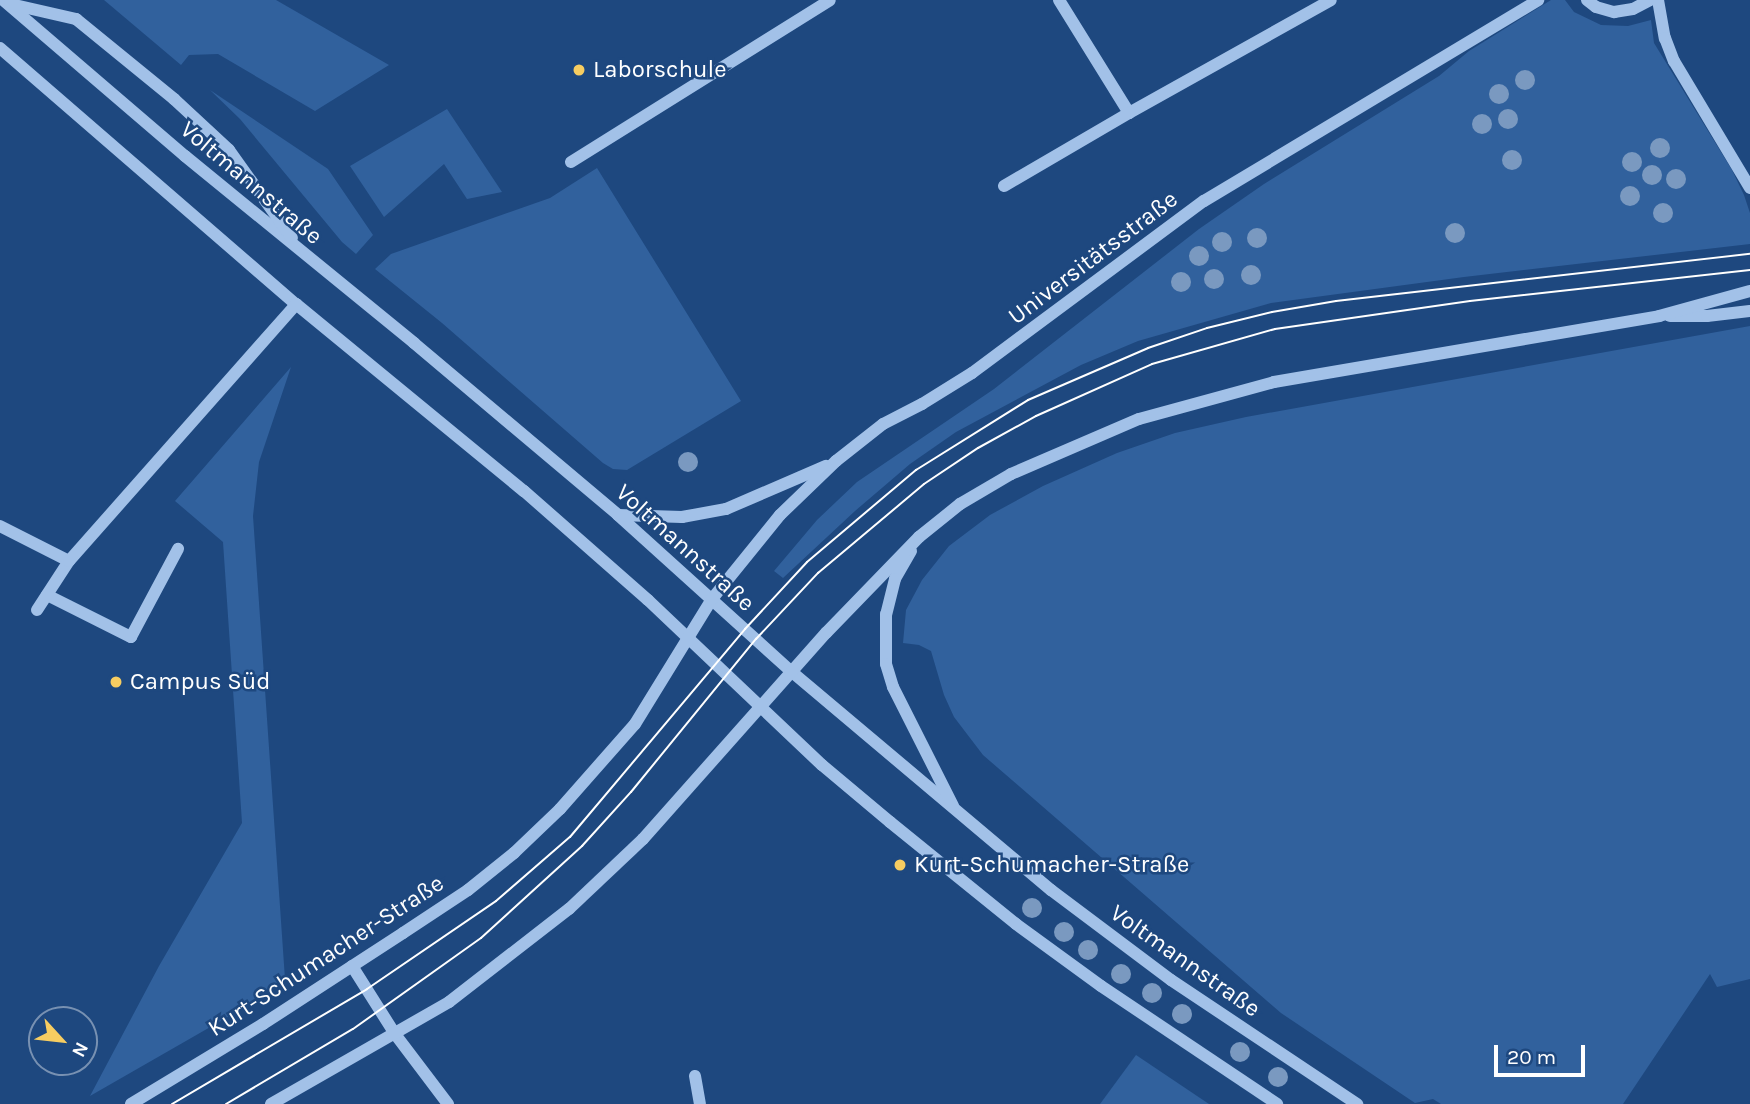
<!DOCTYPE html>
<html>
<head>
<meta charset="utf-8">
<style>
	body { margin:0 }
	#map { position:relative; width:1750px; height:1104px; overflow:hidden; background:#1e487f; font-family:Karla,sans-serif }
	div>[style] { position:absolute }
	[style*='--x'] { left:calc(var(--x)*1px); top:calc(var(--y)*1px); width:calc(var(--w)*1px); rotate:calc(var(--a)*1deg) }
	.green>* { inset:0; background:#31619d }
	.minor>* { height:12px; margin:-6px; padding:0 6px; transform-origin:6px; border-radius:6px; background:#a2c1e8 }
	.tram>* { height:2px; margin:-1px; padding:0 1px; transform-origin:1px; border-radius:1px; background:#fff }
	.trees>* { width:20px; height:20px; margin:-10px; border-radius:50%; background:#7a99c0 }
	.dots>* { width:19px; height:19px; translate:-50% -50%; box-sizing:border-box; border:4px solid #1e487f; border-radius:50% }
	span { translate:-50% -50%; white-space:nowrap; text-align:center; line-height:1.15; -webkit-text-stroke:5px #1e487f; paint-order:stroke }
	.poi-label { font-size:24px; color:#fff }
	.left { translate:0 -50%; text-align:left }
	.street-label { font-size:24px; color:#fff }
	.north { position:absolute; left:28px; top:1006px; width:70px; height:70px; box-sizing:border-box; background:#1e487f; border:2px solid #7891b2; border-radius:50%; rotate:117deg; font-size:19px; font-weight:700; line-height:28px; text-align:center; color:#fff }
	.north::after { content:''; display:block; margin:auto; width:24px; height:32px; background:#f7cd61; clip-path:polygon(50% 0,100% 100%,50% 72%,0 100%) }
	.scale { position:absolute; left:1494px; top:1045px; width:91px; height:32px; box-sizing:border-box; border:4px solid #fff; border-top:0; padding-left:9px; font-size:21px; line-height:24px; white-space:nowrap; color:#fff; -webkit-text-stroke:5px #1e487f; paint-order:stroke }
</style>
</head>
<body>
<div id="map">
	<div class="green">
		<div style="clip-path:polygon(104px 0,276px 0,389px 65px,315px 111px,218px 54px,189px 55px,181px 65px)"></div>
		<div style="clip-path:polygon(1551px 0,1565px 0,1574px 12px,1601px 25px,1628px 26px,1651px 20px,1654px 43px,1732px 170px,1744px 195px,1750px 213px,1750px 244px,1464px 277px,1271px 303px,1138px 341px,1081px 365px,956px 432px,910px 464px,855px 511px,783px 578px,774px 571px,817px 520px,857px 482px,994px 389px,1199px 229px,1264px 184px,1439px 76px,1469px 51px)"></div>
		<div style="clip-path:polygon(210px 90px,328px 169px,373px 235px,356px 254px,342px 242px,240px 119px)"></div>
		<div style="clip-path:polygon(447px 109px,502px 192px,467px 199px,444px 164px,384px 217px,350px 166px)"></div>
		<div style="clip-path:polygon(597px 168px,741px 401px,627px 470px,613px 469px,603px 463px,442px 323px,375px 269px,391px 254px,550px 198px)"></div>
		<div style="clip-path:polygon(1750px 326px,1750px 979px,1717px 987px,1710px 974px,1623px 1104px,1441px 1104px,1433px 1099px,1415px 1103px,1281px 1013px,983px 755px,954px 717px,944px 695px,931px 651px,919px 645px,903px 643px,906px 610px,922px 580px,949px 546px,990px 515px,1043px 486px,1117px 453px,1175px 433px,1246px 417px)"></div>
		<div style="clip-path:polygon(291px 367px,259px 462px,253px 516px,285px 979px,233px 1014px,90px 1096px,159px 966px,242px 823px,223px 542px,175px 501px)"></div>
		<div style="clip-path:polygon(1136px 1055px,1209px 1104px,1100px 1104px)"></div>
	</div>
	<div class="minor">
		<div style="--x:3;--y:0;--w:240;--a:40.6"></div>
		<div style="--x:185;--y:156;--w:296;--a:39.2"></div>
		<div style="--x:414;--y:343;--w:267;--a:40.1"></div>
		<div style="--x:618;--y:515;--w:234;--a:42.1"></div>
		<div style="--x:792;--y:672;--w:339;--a:40.1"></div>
		<div style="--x:1051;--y:890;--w:150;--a:36.9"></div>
		<div style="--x:1171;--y:980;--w:224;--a:33.7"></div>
		<div style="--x:1059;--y:0;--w:133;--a:58.2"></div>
		<div style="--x:1129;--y:113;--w:231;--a:-29.2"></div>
		<div style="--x:1587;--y:0;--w:11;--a:38"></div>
		<div style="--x:1596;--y:7;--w:19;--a:16"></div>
		<div style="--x:1614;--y:12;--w:19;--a:-9"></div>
		<div style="--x:1633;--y:9;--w:19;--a:-28"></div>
		<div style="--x:1658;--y:0;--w:39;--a:80"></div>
		<div style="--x:1665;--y:38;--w:25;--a:69"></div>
		<div style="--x:1674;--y:61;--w:148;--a:59.1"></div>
		<div style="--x:10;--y:4;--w:68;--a:12.8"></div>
		<div style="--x:76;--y:19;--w:127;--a:39.2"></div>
		<div style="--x:174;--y:99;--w:75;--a:42.8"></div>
		<div style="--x:229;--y:150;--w:108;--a:54.4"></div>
		<div style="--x:0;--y:48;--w:391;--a:40.9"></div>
		<div style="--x:296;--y:304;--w:295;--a:39.4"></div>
		<div style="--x:524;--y:491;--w:165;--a:41.3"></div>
		<div style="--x:648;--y:600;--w:240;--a:43.5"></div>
		<div style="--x:822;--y:765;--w:89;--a:40"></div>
		<div style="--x:890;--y:822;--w:162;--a:39"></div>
		<div style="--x:1016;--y:924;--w:105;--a:36.1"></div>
		<div style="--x:1101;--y:986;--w:212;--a:33.8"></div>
		<div style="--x:571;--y:162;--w:305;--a:-32"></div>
		<div style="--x:1004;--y:186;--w:145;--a:-30.3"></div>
		<div style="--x:1670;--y:316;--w:37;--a:0"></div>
		<div style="--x:1707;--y:316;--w:43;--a:-6.6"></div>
		<div style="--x:618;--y:515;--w:64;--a:1.8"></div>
		<div style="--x:682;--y:517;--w:45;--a:-10.3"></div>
		<div style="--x:726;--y:509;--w:109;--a:-23.3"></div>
		<div style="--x:0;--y:526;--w:77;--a:26.9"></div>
		<div style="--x:911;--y:551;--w:32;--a:120"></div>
		<div style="--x:895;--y:579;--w:36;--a:104"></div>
		<div style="--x:886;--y:614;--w:50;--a:90"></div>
		<div style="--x:886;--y:664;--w:24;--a:73"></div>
		<div style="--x:893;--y:687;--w:133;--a:63.2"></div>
		<div style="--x:47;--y:595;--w:94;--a:26.6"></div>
		<div style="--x:131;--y:637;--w:100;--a:-61.9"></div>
		<div style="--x:37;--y:610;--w:59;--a:-56.9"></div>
		<div style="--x:69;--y:561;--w:343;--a:-48.5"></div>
		<div style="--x:352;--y:966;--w:80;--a:57.7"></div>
		<div style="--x:395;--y:1034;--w:88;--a:52.9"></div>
		<div style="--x:695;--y:1076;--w:28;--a:80"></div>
		<div style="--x:131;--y:1104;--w:154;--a:-31.2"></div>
		<div style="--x:263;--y:1024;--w:167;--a:-33"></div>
		<div style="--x:403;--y:933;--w:78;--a:-33.5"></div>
		<div style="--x:468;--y:890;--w:59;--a:-38.8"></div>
		<div style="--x:514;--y:853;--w:64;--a:-43.7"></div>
		<div style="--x:560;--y:809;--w:113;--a:-48.6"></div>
		<div style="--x:635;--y:724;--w:147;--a:-58.4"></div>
		<div style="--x:712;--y:599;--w:108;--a:-51"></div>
		<div style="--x:780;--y:515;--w:78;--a:-44"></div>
		<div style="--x:836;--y:461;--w:60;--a:-38.2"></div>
		<div style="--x:883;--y:424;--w:44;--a:-27.1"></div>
		<div style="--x:922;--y:404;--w:59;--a:-31.8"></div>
		<div style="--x:972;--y:373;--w:289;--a:-36.6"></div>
		<div style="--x:1204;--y:201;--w:390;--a:-31"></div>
		<div style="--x:271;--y:1104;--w:205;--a:-29.8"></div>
		<div style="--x:449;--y:1002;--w:152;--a:-37.8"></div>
		<div style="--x:569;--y:909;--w:102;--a:-43.4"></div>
		<div style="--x:643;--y:839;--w:276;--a:-48.4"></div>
		<div style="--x:826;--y:633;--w:134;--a:-45.9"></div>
		<div style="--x:919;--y:537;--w:53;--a:-38.8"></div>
		<div style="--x:960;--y:504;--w:59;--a:-30.5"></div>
		<div style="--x:1011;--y:474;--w:139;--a:-23.3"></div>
		<div style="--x:1139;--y:419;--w:140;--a:-15.3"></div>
		<div style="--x:1274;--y:382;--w:391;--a:-9.7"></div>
		<div style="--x:1659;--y:316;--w:94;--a:-15.4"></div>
	</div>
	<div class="tram">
		<div style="--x:172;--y:1104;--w:226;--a:-30.5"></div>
		<div style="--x:367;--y:989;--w:156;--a:-34.3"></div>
		<div style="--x:496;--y:901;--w:98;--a:-40.9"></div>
		<div style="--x:570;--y:837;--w:272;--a:-49.9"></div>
		<div style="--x:745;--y:629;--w:91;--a:-47.2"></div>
		<div style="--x:807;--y:562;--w:143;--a:-40.2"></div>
		<div style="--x:916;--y:470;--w:132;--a:-32"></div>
		<div style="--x:1028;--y:400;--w:131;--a:-23.4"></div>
		<div style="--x:1148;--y:348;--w:62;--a:-18.7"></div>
		<div style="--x:1207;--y:328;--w:67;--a:-13.8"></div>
		<div style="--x:1272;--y:312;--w:65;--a:-9.8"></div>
		<div style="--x:1336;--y:301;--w:417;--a:-6.5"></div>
		<div style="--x:226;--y:1104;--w:147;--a:-30.6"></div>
		<div style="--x:353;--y:1029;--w:157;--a:-35.4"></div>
		<div style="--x:481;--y:938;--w:137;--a:-42.3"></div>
		<div style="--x:582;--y:846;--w:73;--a:-47.8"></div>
		<div style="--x:631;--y:792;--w:198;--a:-50.8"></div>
		<div style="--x:756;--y:639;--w:91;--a:-46.8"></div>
		<div style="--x:818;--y:573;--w:138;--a:-40"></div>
		<div style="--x:924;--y:484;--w:65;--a:-33.7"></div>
		<div style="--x:978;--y:448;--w:66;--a:-28.9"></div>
		<div style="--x:1036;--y:416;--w:127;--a:-24.1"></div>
		<div style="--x:1152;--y:364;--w:128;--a:-15.9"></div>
		<div style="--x:1275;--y:329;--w:197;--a:-8.2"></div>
		<div style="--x:1470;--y:301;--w:282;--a:-6.3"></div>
	</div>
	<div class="trees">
		<div style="left:1525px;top:80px"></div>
		<div style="left:1499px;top:94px"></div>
		<div style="left:1508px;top:119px"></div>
		<div style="left:1482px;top:124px"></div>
		<div style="left:1660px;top:148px"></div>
		<div style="left:1512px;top:160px"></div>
		<div style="left:1632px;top:162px"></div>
		<div style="left:1652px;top:175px"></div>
		<div style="left:1676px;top:179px"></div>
		<div style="left:1630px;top:196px"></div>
		<div style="left:1663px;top:213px"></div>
		<div style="left:1455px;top:233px"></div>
		<div style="left:1257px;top:238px"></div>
		<div style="left:1222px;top:242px"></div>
		<div style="left:1199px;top:256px"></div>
		<div style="left:1251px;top:275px"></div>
		<div style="left:1214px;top:279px"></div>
		<div style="left:1181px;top:282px"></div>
		<div style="left:688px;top:462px"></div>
		<div style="left:1032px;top:908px"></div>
		<div style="left:1064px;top:932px"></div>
		<div style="left:1088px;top:950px"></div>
		<div style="left:1121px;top:974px"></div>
		<div style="left:1152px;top:993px"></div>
		<div style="left:1182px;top:1014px"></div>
		<div style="left:1240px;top:1052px"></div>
		<div style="left:1278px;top:1077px"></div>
	</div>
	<div class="dots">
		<div style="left:579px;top:70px;background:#f7cd61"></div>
		<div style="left:116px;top:682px;background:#f7cd61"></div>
		<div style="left:900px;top:865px;background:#f7cd61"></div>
	</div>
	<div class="poi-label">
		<span class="left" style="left:593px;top:70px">Laborschule</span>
		<span class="left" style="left:130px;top:682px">Campus Süd</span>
		<span class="left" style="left:914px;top:865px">Kurt-Schumacher-Straße</span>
	</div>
	<div class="street-label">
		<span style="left:251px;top:183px;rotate:40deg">Voltmannstraße</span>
		<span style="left:1093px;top:258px;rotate:-37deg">Universitätsstraße</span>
		<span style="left:685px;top:548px;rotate:42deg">Voltmannstraße</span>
		<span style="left:326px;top:956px;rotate:-33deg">Kurt-Schumacher-Straße</span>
		<span style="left:1185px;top:961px;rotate:35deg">Voltmannstraße</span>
	</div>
	<div class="north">N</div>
	<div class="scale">20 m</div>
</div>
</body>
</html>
